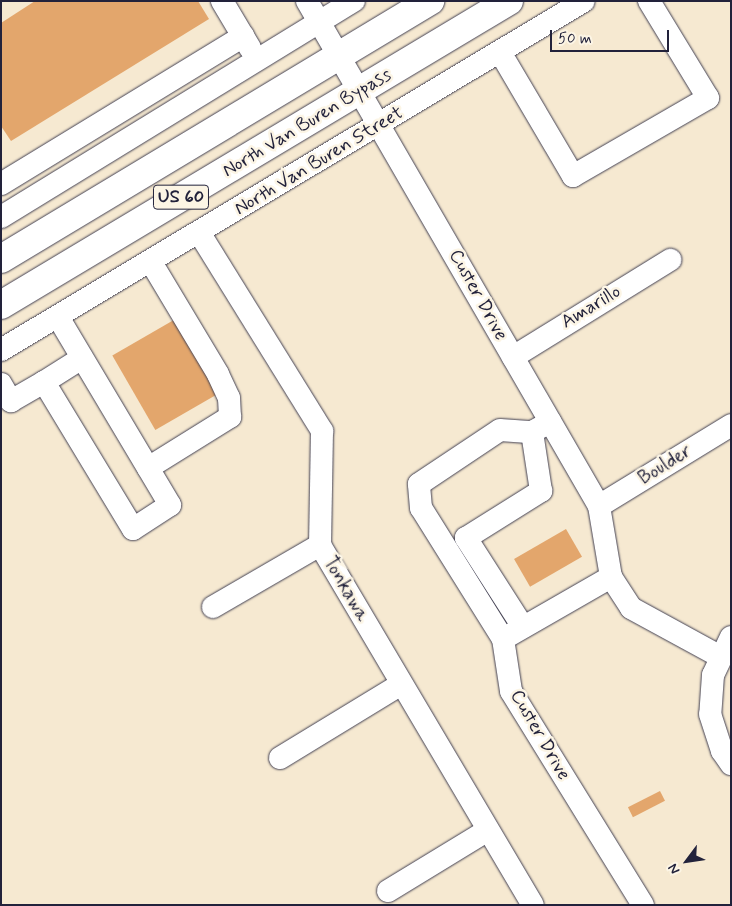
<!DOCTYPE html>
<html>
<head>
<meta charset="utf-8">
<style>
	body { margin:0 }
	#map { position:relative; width:732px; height:906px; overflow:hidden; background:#f6e9d1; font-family:Mynerve,sans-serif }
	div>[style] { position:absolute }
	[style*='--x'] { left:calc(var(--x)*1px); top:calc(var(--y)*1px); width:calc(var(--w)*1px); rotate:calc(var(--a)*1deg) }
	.building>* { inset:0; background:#e3a66c; transform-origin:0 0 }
	.roads { filter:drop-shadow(0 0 1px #424052) drop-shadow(0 0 1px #424052) }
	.minor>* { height:22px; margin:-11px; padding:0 11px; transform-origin:11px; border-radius:11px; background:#fff }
	.major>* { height:28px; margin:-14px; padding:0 14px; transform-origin:14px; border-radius:14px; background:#fff }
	span { translate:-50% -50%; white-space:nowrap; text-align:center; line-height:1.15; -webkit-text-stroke:5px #fcf5e5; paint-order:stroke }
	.shield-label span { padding:1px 4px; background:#fcf5e5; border:1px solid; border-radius:4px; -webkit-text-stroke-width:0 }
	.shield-label { font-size:18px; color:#22223b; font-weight:700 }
	.street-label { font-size:19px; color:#22223b }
	.frame { position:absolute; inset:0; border:2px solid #22223b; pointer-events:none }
	.north { position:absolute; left:662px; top:836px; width:50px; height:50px; -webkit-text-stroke:4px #fcf5e5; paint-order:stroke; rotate:239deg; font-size:14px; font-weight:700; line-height:20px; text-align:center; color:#22223b }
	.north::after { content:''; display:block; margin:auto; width:18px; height:22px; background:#22223b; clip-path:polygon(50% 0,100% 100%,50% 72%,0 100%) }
	.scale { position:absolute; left:550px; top:30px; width:119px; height:22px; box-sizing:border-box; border:2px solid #22223b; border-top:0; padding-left:6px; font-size:15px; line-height:18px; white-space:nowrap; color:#22223b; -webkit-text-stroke:4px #fcf5e5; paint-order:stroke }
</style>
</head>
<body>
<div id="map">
	<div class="building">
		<div style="clip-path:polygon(35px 1px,198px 1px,209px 19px,11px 141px,1px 126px,1px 23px)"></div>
		<div style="left:179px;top:317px;width:86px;height:77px;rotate:60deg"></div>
		<div style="left:566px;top:529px;width:32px;height:60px;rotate:60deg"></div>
		<div style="left:660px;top:791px;width:11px;height:36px;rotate:63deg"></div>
	</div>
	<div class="roads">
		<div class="minor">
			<div style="--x:222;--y:1;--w:55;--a:59.2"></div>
			<div style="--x:307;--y:1;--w:583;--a:59.96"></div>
			<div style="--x:599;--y:506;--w:72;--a:80.4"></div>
			<div style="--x:500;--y:52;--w:144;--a:59.5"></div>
			<div style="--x:573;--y:176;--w:156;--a:-30"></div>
			<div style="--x:708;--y:98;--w:114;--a:-121.3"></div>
			<div style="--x:1;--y:184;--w:284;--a:-31.4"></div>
			<div style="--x:1;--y:217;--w:414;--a:-31.5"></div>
			<div style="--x:200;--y:234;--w:232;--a:58.2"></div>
			<div style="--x:322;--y:431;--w:114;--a:91"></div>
			<div style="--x:320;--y:545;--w:418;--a:59.4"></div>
			<div style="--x:58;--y:317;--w:219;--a:59.2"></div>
			<div style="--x:170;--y:505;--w:44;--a:147"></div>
			<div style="--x:133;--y:529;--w:172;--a:-121.2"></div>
			<div style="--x:44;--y:382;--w:45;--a:-32.3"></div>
			<div style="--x:1;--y:350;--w:679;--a:-30.91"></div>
			<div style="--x:513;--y:357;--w:185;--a:-31.7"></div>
			<div style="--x:1;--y:384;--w:20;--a:60"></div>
			<div style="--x:11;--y:401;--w:38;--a:-30"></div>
			<div style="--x:148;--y:468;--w:97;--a:-31.9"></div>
			<div style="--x:230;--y:417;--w:19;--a:-93"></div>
			<div style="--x:229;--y:398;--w:26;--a:-115"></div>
			<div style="--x:218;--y:374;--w:131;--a:-120.9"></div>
			<div style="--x:599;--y:506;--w:155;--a:-31.5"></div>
			<div style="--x:213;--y:607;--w:124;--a:-30.1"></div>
			<div style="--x:523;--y:627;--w:106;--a:-122.6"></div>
			<div style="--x:466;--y:538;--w:89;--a:-32.1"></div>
			<div style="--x:541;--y:491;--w:60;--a:-98.7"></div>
			<div style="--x:731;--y:637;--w:42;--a:115.3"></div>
			<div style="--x:713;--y:675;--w:39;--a:94"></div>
			<div style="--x:710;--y:714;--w:39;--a:72"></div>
			<div style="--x:722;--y:751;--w:16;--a:55"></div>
			<div style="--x:503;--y:639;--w:155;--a:-122"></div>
			<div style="--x:421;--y:508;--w:24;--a:-95"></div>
			<div style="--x:419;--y:484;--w:97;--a:-33.7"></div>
			<div style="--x:500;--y:430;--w:32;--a:4"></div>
			<div style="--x:532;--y:432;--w:21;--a:-29"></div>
			<div style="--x:280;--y:758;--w:142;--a:-31.4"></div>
			<div style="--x:388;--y:891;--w:117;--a:-31.4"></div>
			<div style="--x:643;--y:905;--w:251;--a:-121.7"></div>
			<div style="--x:511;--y:691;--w:53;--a:-98.7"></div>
			<div style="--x:503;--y:639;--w:125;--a:-29.9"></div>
			<div style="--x:611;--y:577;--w:37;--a:57"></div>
			<div style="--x:631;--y:608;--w:100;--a:28.6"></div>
		</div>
		<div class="major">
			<div style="--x:1;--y:259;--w:501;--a:-31.02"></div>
			<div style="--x:1;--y:305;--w:592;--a:-30.9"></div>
		</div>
	</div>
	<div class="shield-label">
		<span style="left:181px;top:197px">US 60</span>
	</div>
	<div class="street-label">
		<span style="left:307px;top:123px;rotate:-31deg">North Van Buren Bypass</span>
		<span style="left:319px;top:161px;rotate:-31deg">North Van Buren Street</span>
		<span style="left:478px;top:295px;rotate:61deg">Custer Drive</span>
		<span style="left:591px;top:307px;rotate:-31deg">Amarillo</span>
		<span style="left:665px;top:465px;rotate:-32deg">Boulder</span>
		<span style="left:346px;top:589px;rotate:60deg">Tonkawa</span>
		<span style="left:540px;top:735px;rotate:60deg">Custer Drive</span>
	</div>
	<div class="frame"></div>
	<div class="north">N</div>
	<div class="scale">50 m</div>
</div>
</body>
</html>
